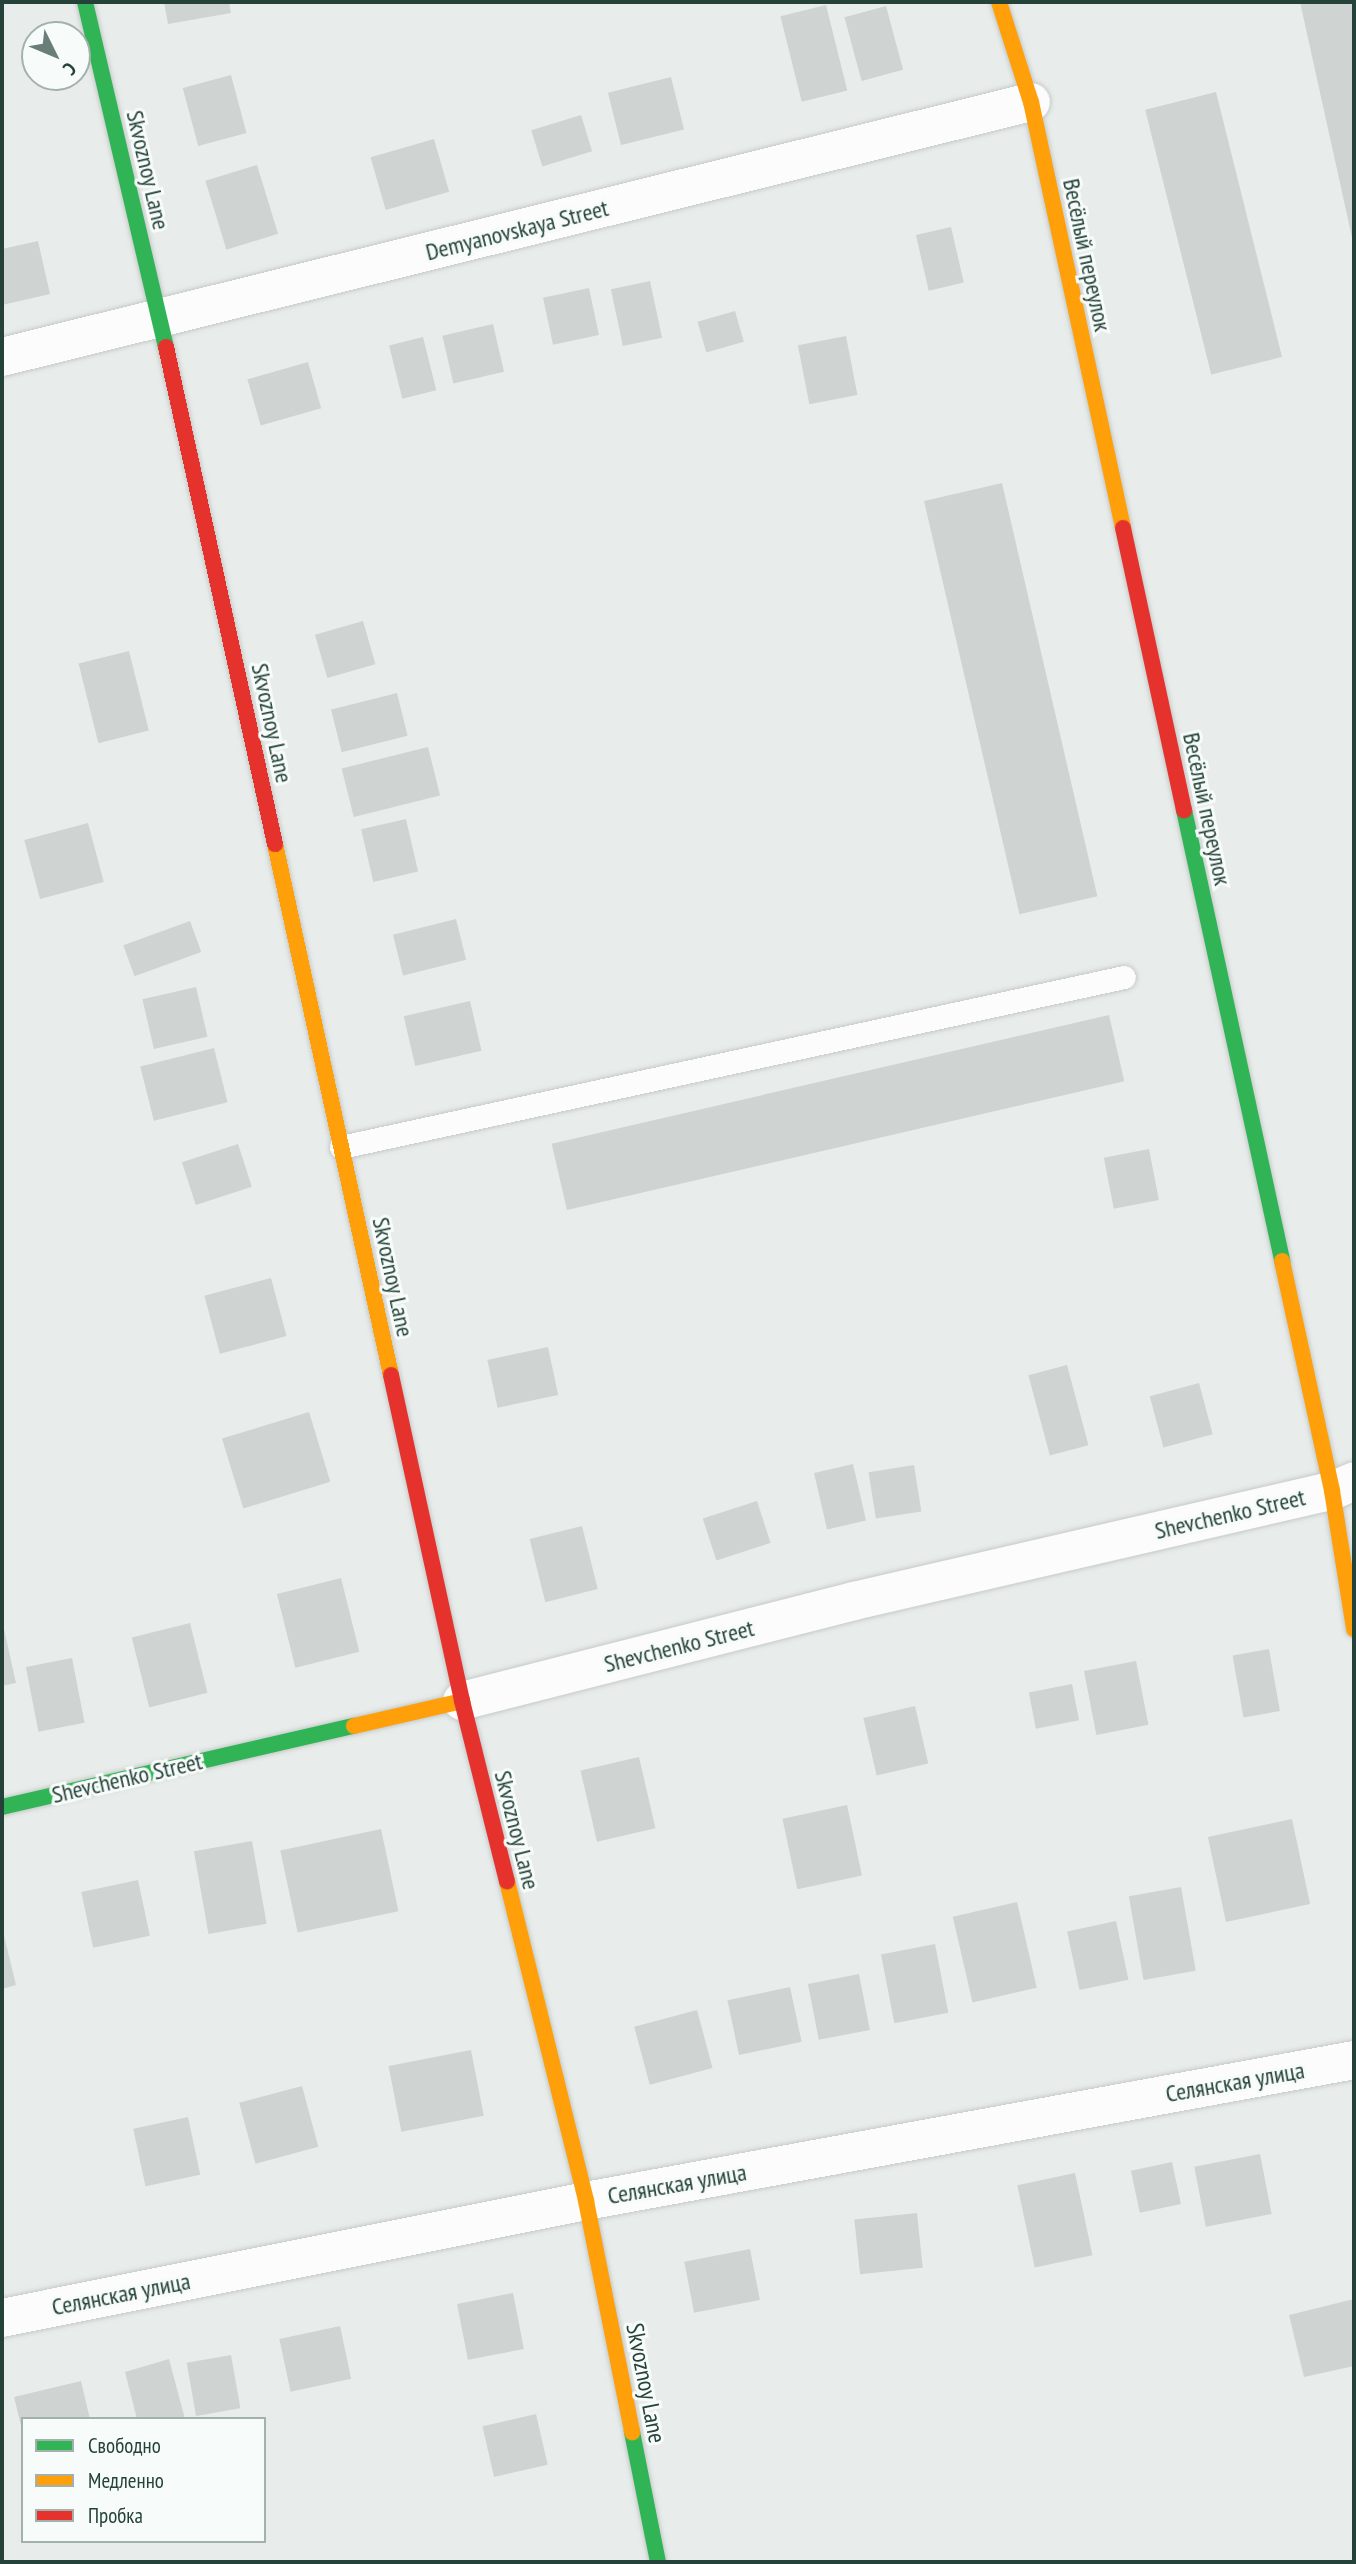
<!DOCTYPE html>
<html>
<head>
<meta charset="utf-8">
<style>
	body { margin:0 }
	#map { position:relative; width:1356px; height:2564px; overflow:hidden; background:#e8edeb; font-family:"PT Sans Narrow",sans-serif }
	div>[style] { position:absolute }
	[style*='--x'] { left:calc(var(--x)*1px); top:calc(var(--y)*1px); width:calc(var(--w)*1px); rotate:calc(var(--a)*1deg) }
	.building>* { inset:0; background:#cfd4d2; transform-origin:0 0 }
	.roads { filter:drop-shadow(0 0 2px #c5cac8) drop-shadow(0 0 2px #c5cac8) }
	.lane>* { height:23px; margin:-11.5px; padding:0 11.5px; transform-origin:11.5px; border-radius:11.5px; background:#fcfcfc }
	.street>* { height:38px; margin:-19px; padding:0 19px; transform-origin:19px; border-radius:19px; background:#fcfcfc }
	.fast>* { height:16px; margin:-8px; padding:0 8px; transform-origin:8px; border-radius:8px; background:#30b455 }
	.slow>* { height:16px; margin:-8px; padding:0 8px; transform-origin:8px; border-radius:8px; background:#ff9f0a }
	.jam>* { height:16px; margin:-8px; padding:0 8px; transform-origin:8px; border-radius:8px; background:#e5322d }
	span { translate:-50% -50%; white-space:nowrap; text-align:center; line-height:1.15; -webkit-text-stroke:6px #f7fbf9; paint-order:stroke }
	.street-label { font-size:24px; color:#24423a }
	.frame { position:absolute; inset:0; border:4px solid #24423a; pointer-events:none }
	.legend { position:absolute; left:21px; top:2417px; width:245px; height:126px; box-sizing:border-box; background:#f7fbf9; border:2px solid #a3b1ad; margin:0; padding:9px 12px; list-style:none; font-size:21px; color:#24423a }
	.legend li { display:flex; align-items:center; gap:14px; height:35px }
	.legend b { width:35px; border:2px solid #a3b1ad }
	.north { position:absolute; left:21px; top:21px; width:70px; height:70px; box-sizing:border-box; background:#f7fbf9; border:2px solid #a3b1ad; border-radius:50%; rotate:133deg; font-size:19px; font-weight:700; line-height:28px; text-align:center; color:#24423a }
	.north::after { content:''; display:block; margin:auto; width:24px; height:32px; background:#697e78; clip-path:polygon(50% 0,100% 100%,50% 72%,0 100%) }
</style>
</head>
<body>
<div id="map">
	<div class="building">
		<div style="clip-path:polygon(164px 2px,229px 2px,231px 13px,168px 24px)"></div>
		<div style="clip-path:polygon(1300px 2px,1354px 2px,1354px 241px,1353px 242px)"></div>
		<div style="left:826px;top:5px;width:88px;height:47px;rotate:76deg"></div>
		<div style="left:886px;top:6px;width:66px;height:43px;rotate:75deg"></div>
		<div style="left:231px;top:75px;width:60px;height:50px;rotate:75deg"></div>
		<div style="left:671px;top:77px;width:54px;height:65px;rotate:76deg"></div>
		<div style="left:1216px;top:92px;width:273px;height:73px;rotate:76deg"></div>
		<div style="left:581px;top:115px;width:38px;height:52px;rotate:73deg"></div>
		<div style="left:434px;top:139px;width:55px;height:66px;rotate:74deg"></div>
		<div style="left:257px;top:165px;width:72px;height:54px;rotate:73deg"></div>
		<div style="left:951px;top:227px;width:57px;height:36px;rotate:77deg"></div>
		<div style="clip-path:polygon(38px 241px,50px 294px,2px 305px,2px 249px)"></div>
		<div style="left:650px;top:281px;width:58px;height:40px;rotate:78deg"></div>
		<div style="left:589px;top:288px;width:48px;height:47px;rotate:78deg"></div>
		<div style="left:735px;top:311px;width:32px;height:39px;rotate:74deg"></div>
		<div style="left:493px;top:324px;width:49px;height:52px;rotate:77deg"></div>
		<div style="left:846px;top:336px;width:60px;height:49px;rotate:79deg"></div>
		<div style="left:423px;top:337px;width:55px;height:35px;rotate:76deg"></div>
		<div style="left:308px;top:362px;width:48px;height:63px;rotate:74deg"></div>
		<div style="left:1002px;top:483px;width:424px;height:80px;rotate:77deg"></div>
		<div style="left:363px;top:621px;width:45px;height:50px;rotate:74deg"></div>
		<div style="left:129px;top:651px;width:82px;height:52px;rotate:76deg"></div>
		<div style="left:397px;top:693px;width:44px;height:68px;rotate:76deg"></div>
		<div style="left:428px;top:747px;width:50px;height:89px;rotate:76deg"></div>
		<div style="left:406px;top:819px;width:54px;height:46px;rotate:77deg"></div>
		<div style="left:88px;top:823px;width:61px;height:66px;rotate:75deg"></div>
		<div style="left:456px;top:919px;width:42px;height:65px;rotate:76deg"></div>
		<div style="left:190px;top:921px;width:33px;height:71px;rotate:70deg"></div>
		<div style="left:196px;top:987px;width:51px;height:55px;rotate:77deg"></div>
		<div style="left:470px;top:1001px;width:51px;height:68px;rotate:77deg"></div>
		<div style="left:1109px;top:1015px;width:68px;height:572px;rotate:77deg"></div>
		<div style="left:214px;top:1048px;width:56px;height:76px;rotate:76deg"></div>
		<div style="left:238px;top:1144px;width:45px;height:59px;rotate:72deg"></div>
		<div style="left:1149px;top:1149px;width:52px;height:46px;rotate:79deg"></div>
		<div style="left:271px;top:1278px;width:60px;height:69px;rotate:75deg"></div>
		<div style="left:548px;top:1347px;width:49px;height:62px;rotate:78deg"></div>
		<div style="left:1067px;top:1365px;width:83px;height:40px;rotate:75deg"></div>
		<div style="left:1199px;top:1383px;width:53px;height:51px;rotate:75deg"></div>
		<div style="left:309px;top:1412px;width:73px;height:91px;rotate:73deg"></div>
		<div style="left:853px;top:1464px;width:58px;height:40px;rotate:77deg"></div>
		<div style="left:914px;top:1465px;width:47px;height:46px;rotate:81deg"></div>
		<div style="left:757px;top:1501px;width:44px;height:57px;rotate:72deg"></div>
		<div style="left:582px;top:1526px;width:65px;height:54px;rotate:76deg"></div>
		<div style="left:341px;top:1578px;width:76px;height:66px;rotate:76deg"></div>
		<div style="left:190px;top:1623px;width:72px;height:60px;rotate:76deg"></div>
		<div style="clip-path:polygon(4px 1629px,16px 1683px,2px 1686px,2px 1630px)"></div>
		<div style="left:1269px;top:1649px;width:63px;height:37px;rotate:80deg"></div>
		<div style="left:72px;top:1658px;width:66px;height:47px;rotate:79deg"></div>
		<div style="left:1136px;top:1661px;width:65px;height:53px;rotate:79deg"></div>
		<div style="left:1072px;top:1684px;width:37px;height:44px;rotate:79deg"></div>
		<div style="left:915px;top:1706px;width:59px;height:53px;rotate:77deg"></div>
		<div style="left:639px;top:1757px;width:73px;height:60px;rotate:77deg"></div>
		<div style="left:847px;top:1805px;width:72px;height:66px;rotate:78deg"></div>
		<div style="left:1292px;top:1819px;width:87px;height:86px;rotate:78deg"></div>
		<div style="left:381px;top:1829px;width:84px;height:103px;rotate:78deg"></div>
		<div style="left:252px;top:1841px;width:84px;height:59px;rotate:80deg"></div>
		<div style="left:138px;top:1880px;width:57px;height:58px;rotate:78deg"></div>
		<div style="left:1181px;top:1887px;width:85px;height:53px;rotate:80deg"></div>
		<div style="left:1017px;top:1902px;width:88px;height:66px;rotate:77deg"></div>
		<div style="left:1116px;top:1921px;width:60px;height:50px;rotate:78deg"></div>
		<div style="clip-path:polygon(2px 1927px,16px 1985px,2px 1989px)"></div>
		<div style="left:935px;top:1944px;width:70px;height:55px;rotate:79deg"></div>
		<div style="left:859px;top:1974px;width:57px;height:52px;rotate:79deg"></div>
		<div style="left:790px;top:1987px;width:56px;height:64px;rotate:78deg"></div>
		<div style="left:697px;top:2010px;width:60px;height:65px;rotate:75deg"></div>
		<div style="left:471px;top:2050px;width:67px;height:84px;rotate:79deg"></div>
		<div style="left:302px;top:2086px;width:63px;height:65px;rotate:75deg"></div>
		<div style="left:188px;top:2117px;width:59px;height:56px;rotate:78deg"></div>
		<div style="left:1260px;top:2154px;width:61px;height:67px;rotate:79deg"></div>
		<div style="left:1172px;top:2162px;width:43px;height:42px;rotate:78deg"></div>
		<div style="left:1075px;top:2173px;width:84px;height:59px;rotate:78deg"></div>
		<div style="left:917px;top:2213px;width:55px;height:63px;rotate:84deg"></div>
		<div style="left:750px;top:2249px;width:52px;height:67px;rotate:79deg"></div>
		<div style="left:513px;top:2293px;width:57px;height:57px;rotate:79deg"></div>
		<div style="clip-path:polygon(1354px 2299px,1354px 2366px,1304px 2377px,1289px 2315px)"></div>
		<div style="left:340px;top:2326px;width:54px;height:62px;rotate:78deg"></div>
		<div style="left:231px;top:2355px;width:54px;height:45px;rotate:80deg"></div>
		<div style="clip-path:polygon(169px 2359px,185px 2419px,137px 2419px,125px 2372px)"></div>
		<div style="clip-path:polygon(81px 2381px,90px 2419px,23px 2419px,22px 2430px,14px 2397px)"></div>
		<div style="left:536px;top:2414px;width:52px;height:55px;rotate:77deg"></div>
	</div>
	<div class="roads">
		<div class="lane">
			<div style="--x:341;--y:1147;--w:801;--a:-12.25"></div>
		</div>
		<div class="street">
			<div style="--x:2;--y:357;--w:1060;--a:-13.92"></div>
			<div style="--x:462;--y:1701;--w:405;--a:-14.3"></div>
			<div style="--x:854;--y:1601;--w:490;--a:-13"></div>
			<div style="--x:1332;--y:1491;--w:24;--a:-24"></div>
			<div style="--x:2;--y:2318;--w:596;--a:-11.33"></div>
			<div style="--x:586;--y:2201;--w:781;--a:-10.4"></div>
		</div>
		<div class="fast">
			<div style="--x:85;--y:2;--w:354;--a:76.8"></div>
			<div style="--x:1184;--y:810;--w:462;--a:77.7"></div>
			<div style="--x:2;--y:1807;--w:361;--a:-13"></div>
			<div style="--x:632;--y:2432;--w:133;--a:78.7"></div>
		</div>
		<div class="slow">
			<div style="--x:999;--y:2;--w:105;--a:72.3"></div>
			<div style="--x:1031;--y:102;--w:436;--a:77.8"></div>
			<div style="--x:275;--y:844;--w:544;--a:77.68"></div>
			<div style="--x:1282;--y:1261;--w:235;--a:77.7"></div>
			<div style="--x:1332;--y:1491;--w:140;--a:80.9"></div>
			<div style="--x:354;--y:1726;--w:111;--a:-13"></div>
			<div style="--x:507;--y:1881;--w:330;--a:76.1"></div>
			<div style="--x:586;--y:2201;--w:236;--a:78.7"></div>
		</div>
		<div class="jam">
			<div style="--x:166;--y:347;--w:509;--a:77.63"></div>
			<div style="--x:1123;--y:528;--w:289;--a:77.8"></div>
			<div style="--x:391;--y:1375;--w:334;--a:77.7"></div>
			<div style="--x:462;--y:1701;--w:186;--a:76"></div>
		</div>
	</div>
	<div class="street-label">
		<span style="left:148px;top:170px;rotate:77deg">Skvoznoy Lane</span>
		<span style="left:517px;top:230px;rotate:-14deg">Demyanovskaya Street</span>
		<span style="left:1087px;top:255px;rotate:78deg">Весёлый переулок</span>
		<span style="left:272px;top:723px;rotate:78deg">Skvoznoy Lane</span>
		<span style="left:1207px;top:809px;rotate:78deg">Весёлый переулок</span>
		<span style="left:393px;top:1277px;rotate:78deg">Skvoznoy Lane</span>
		<span style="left:1230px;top:1514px;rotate:-13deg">Shevchenko Street</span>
		<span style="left:679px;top:1646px;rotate:-14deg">Shevchenko Street</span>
		<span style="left:127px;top:1778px;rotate:-13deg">Shevchenko Street</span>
		<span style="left:517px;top:1830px;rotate:76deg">Skvoznoy Lane</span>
		<span style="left:1235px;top:2082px;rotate:-10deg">Селянская улица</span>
		<span style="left:677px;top:2184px;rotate:-10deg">Селянская улица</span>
		<span style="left:121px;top:2294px;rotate:-11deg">Селянская улица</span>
		<span style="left:646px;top:2383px;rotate:79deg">Skvoznoy Lane</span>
	</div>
	<div class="frame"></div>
	<ul class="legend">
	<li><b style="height:9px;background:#30b455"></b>Свободно</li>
	<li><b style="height:9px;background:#ff9f0a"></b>Медленно</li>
	<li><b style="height:9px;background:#e5322d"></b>Пробка</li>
	</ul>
	<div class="north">С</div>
</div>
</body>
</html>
